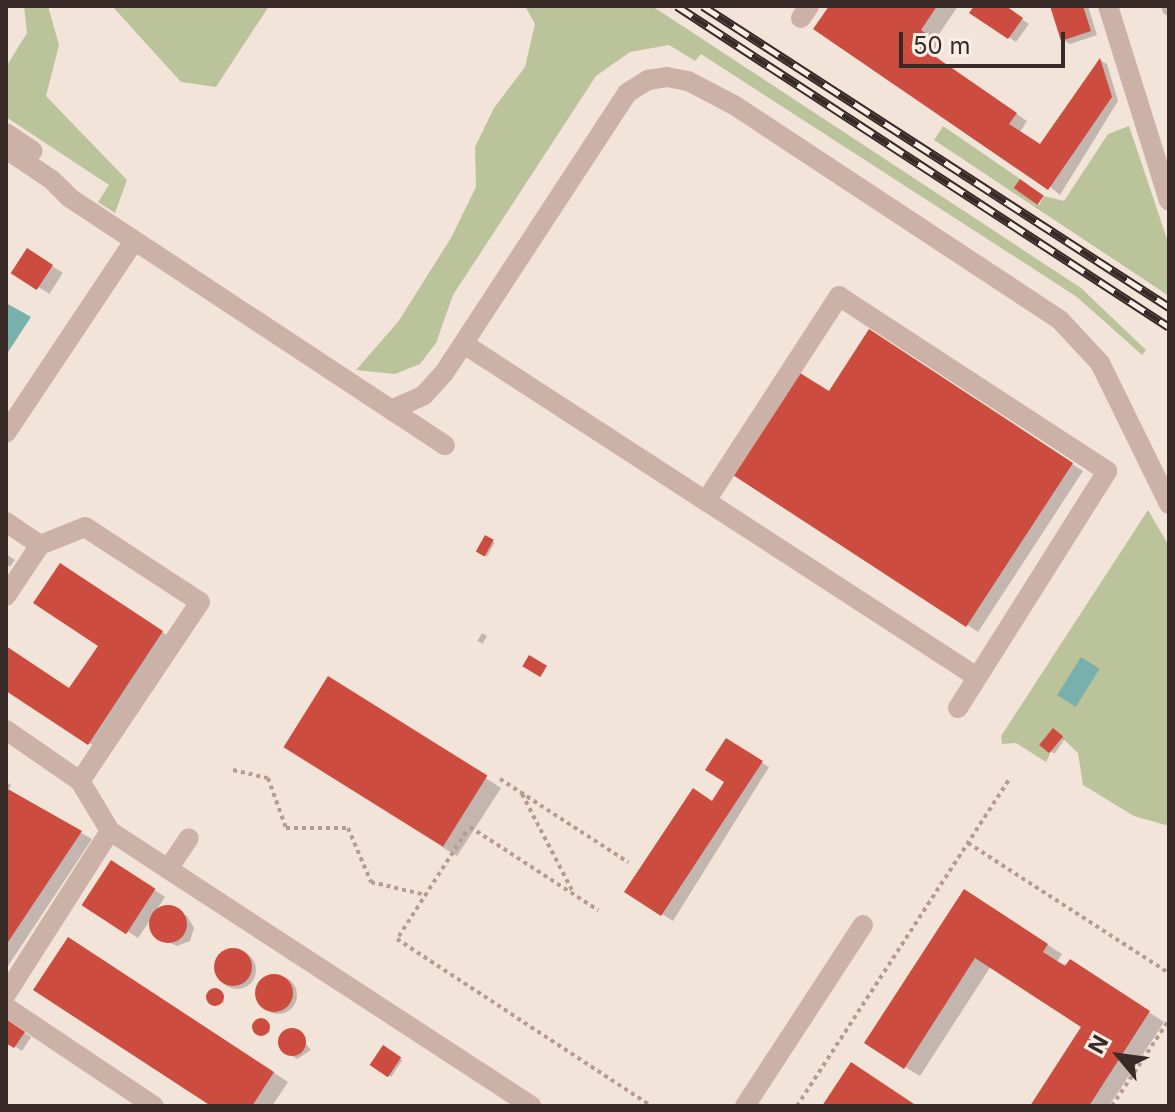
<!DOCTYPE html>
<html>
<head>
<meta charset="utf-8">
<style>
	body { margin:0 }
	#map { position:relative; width:1175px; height:1112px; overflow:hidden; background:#f3e4da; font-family:Inter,sans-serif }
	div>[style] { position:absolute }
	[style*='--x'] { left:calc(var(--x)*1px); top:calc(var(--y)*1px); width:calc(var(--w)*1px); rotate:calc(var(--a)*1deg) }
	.green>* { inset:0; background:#bbc39a }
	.water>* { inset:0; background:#78b1ab; transform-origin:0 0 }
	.shadow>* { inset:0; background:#0003; transform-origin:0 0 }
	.round { border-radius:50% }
	.building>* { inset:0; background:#cc4d3f; transform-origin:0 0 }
	.path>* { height:4px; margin-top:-2px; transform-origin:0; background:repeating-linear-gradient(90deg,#b89b90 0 4px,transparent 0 8px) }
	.minor>* { height:20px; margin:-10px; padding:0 10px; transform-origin:10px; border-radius:10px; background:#ccb1a6 }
	.rail>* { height:9px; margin-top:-4.5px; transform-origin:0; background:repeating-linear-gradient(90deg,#faefe7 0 18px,#372a27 0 36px); box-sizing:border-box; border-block:2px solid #372a27 }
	span { translate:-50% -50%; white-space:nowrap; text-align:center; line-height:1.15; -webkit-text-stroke:6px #faefe7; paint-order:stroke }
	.frame { position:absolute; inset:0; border:8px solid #372a27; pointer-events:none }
	.north { position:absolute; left:1079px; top:1016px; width:80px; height:80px; -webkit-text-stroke:6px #faefe7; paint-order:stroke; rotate:299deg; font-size:22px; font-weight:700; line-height:32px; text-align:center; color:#372a27 }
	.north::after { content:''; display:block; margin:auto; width:28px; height:36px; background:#372a27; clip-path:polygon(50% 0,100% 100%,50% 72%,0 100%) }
	.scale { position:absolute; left:899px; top:32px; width:166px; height:36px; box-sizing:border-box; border:4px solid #372a27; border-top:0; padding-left:10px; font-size:24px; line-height:28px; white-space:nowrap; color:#372a27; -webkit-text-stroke:6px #faefe7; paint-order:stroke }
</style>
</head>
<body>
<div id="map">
	<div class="green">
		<div style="clip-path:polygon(24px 6px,48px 6px,59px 45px,46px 96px,127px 180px,115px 213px,98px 202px,109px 185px,6px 117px,6px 67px,27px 33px)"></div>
		<div style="clip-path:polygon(112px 6px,269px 6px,216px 87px,181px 82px)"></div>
		<div style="clip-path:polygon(525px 6px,652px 6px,1081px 288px,1146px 350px,1142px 355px,1077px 297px,701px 54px,695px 61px,669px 45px,630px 52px,596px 76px,453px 295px,436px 343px,420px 364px,395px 374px,356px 370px,398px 322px,451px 238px,476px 187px,475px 147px,494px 108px,525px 67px,535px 24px)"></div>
		<div style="clip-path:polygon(943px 126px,1020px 179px,1014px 188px,1039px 205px,1044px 196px,1064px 201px,1108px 134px,1129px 126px,1169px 245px,1169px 296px,934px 140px)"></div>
		<div style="clip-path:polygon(1148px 510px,1169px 546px,1169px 826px,1134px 816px,1083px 785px,1078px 753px,1053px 729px,1040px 745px,1050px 754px,1046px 762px,1016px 743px,1002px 744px,1001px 736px)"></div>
	</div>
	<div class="water">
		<div style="clip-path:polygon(6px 303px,31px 317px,8px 352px,6px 351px)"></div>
		<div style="left:1081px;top:657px;width:22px;height:45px;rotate:32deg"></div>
	</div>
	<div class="shadow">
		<div style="clip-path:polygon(833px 6px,958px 6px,935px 40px,942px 45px,934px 57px,1027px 121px,1020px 132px,1041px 146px,1100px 60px,1107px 64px,1118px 101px,1060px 195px)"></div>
		<div style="clip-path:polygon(976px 6px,1004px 6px,1029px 24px,1016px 42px,972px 12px)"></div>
		<div style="clip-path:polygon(1052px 6px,1088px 6px,1097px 35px,1070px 44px,1063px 40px)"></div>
		<div style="clip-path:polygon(1161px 6px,1169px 6px,1169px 17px,1163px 13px)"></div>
		<div style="left:28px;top:251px;width:41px;height:25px;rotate:32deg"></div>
		<div style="clip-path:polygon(881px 339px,1083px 471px,978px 632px,736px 474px,830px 393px)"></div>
		<div style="left:486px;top:538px;width:10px;height:16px;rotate:29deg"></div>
		<div style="clip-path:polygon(6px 554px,15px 560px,10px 567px,6px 564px)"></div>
		<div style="clip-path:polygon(72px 572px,173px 639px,100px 750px,6px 689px,6px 649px,70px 690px,100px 645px)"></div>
		<div style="left:482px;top:633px;width:6px;height:9px;rotate:31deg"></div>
		<div style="clip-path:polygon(344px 687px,501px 788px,457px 856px,442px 847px)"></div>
		<div style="left:1053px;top:731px;width:14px;height:18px;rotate:34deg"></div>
		<div style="clip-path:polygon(727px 741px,769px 767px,673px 921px,662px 914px,726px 782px)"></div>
		<div style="clip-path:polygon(6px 782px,11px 785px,8px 790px,92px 839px,6px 969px)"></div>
		<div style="clip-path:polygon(123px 869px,165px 897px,153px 915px,166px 907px,187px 916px,194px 928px,190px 941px,177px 946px,156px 937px,153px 916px,138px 938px,85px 904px)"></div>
		<div style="clip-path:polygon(980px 901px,1062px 954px,1057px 962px,1085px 971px,1164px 1022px,1109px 1106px,1032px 1106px,1084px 1026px,991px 966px,920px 1076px,905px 1067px)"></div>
		<div style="clip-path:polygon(84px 948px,288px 1082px,272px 1106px,214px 1106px)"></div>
		<div class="round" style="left:218px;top:951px;width:38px;height:38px"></div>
		<div class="round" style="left:259px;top:976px;width:38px;height:38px"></div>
		<div style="clip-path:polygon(211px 992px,222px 993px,224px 1003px,210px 1001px)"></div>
		<div style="clip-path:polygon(6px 1021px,31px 1037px,22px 1051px,10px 1043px,6px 1050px)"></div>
		<div style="clip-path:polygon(257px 1022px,268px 1024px,270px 1033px,256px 1032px)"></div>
		<div style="clip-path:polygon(295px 1031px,311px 1050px,297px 1059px,282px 1049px,280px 1040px)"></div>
		<div style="left:384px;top:1048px;width:22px;height:20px;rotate:34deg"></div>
	</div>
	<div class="building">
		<div style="clip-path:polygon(829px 6px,937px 6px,921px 30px,928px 35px,920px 46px,1017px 113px,1009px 124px,1040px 144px,1100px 58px,1112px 97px,1048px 190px,813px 29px)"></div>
		<div style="clip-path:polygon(974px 6px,1006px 6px,1023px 18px,1008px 39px,969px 13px)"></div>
		<div style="clip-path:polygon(1050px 6px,1083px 6px,1091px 31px,1061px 41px)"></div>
		<div style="left:1020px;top:179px;width:29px;height:11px;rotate:35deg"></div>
		<div style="left:27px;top:248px;width:31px;height:30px;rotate:33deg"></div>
		<div style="clip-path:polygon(869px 329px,1073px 463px,966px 627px,733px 475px,800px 373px,829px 391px)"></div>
		<div style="left:485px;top:535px;width:10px;height:19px;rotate:29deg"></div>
		<div style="clip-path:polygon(60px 563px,163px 631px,88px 745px,6px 691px,6px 646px,69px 688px,98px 646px,33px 603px)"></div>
		<div style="left:529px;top:655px;width:21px;height:13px;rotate:31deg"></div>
		<div style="left:328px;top:676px;width:188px;height:84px;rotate:32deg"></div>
		<div style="left:1053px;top:728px;width:13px;height:22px;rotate:39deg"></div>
		<div style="clip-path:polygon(726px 738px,763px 761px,661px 916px,624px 892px,693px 788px,712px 801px,724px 782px,705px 770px)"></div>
		<div style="clip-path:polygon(6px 788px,82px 831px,6px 945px)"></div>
		<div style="left:111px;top:860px;width:53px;height:54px;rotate:33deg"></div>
		<div style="clip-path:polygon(964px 889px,1048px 944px,1043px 952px,1065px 966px,1070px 959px,1150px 1011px,1089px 1106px,1030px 1106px,1081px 1027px,975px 958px,904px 1069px,864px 1043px)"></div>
		<div class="round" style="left:149px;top:905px;width:38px;height:38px"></div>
		<div style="clip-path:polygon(68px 937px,274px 1072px,252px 1106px,211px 1106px,33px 990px)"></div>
		<div class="round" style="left:214px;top:948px;width:38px;height:38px"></div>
		<div class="round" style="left:255px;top:974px;width:38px;height:38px"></div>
		<div class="round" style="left:206px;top:988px;width:18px;height:18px"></div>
		<div class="round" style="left:252px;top:1018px;width:18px;height:18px"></div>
		<div style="clip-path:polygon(6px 1019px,25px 1032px,14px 1048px,6px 1043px)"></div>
		<div class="round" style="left:278px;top:1028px;width:28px;height:28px"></div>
		<div style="left:383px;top:1045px;width:22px;height:24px;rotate:34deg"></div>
		<div style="clip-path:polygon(851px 1062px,917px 1106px,822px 1106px)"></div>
	</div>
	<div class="path">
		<div style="--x:233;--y:770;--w:36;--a:13"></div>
		<div style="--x:268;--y:778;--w:53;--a:70.2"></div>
		<div style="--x:286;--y:828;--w:62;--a:0"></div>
		<div style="--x:348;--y:828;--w:59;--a:66.9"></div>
		<div style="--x:371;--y:882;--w:57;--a:13.3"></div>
		<div style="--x:500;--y:779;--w:153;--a:33"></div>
		<div style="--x:522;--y:794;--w:110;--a:62.5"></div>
		<div style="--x:470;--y:827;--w:153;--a:33"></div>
		<div style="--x:466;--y:832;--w:127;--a:122.8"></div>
		<div style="--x:397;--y:939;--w:304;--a:33.3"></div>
		<div style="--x:968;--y:843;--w:239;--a:32.9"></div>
		<div style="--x:797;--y:1106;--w:391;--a:-57"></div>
		<div style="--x:1112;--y:1106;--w:103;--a:-56.5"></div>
	</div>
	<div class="minor">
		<div style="--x:1108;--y:6;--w:204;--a:72.6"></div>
		<div style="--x:801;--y:18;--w:14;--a:-56"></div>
		<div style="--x:6;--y:133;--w:32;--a:34"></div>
		<div style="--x:6;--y:149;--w:55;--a:34"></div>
		<div style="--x:52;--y:180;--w:25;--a:45"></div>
		<div style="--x:70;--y:198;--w:449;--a:33.4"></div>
		<div style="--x:464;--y:344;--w:288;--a:33"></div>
		<div style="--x:391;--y:410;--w:36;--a:-24"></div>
		<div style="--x:424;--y:395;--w:30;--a:-48"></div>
		<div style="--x:444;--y:373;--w:334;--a:-56.8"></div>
		<div style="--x:627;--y:93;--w:25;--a:-32"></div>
		<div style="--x:648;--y:80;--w:19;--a:-9"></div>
		<div style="--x:667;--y:77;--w:21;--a:11"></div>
		<div style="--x:688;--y:81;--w:52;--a:27.6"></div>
		<div style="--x:734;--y:105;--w:391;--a:33.4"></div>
		<div style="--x:1060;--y:320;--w:59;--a:47.1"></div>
		<div style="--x:1100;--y:363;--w:157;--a:63.9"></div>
		<div style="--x:6;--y:433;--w:231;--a:-56.3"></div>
		<div style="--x:6;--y:522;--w:41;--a:34.1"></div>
		<div style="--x:6;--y:596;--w:61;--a:-56.3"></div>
		<div style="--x:40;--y:545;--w:48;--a:-21.8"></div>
		<div style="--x:85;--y:527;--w:137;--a:33.1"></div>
		<div style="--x:200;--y:602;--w:216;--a:123.8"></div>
		<div style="--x:958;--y:708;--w:280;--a:-57.8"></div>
		<div style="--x:1107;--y:471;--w:320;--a:-146.9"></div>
		<div style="--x:839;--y:296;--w:244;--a:123"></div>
		<div style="--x:706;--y:501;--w:321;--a:33"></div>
		<div style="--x:6;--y:730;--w:90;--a:34.6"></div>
		<div style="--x:80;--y:781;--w:58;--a:59"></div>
		<div style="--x:110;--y:831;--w:193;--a:122.5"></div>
		<div style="--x:110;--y:831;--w:69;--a:33.2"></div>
		<div style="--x:168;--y:869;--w:37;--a:-56"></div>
		<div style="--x:168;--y:869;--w:434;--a:33.1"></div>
		<div style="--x:6;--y:1007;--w:178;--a:33.8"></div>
		<div style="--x:745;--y:1106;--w:216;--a:-56.9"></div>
	</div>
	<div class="rail">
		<div style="--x:677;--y:6;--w:587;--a:33.12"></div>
		<div style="--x:703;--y:6;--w:555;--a:32.86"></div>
	</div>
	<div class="frame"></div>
	<div class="north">N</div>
	<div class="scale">50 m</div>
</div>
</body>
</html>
